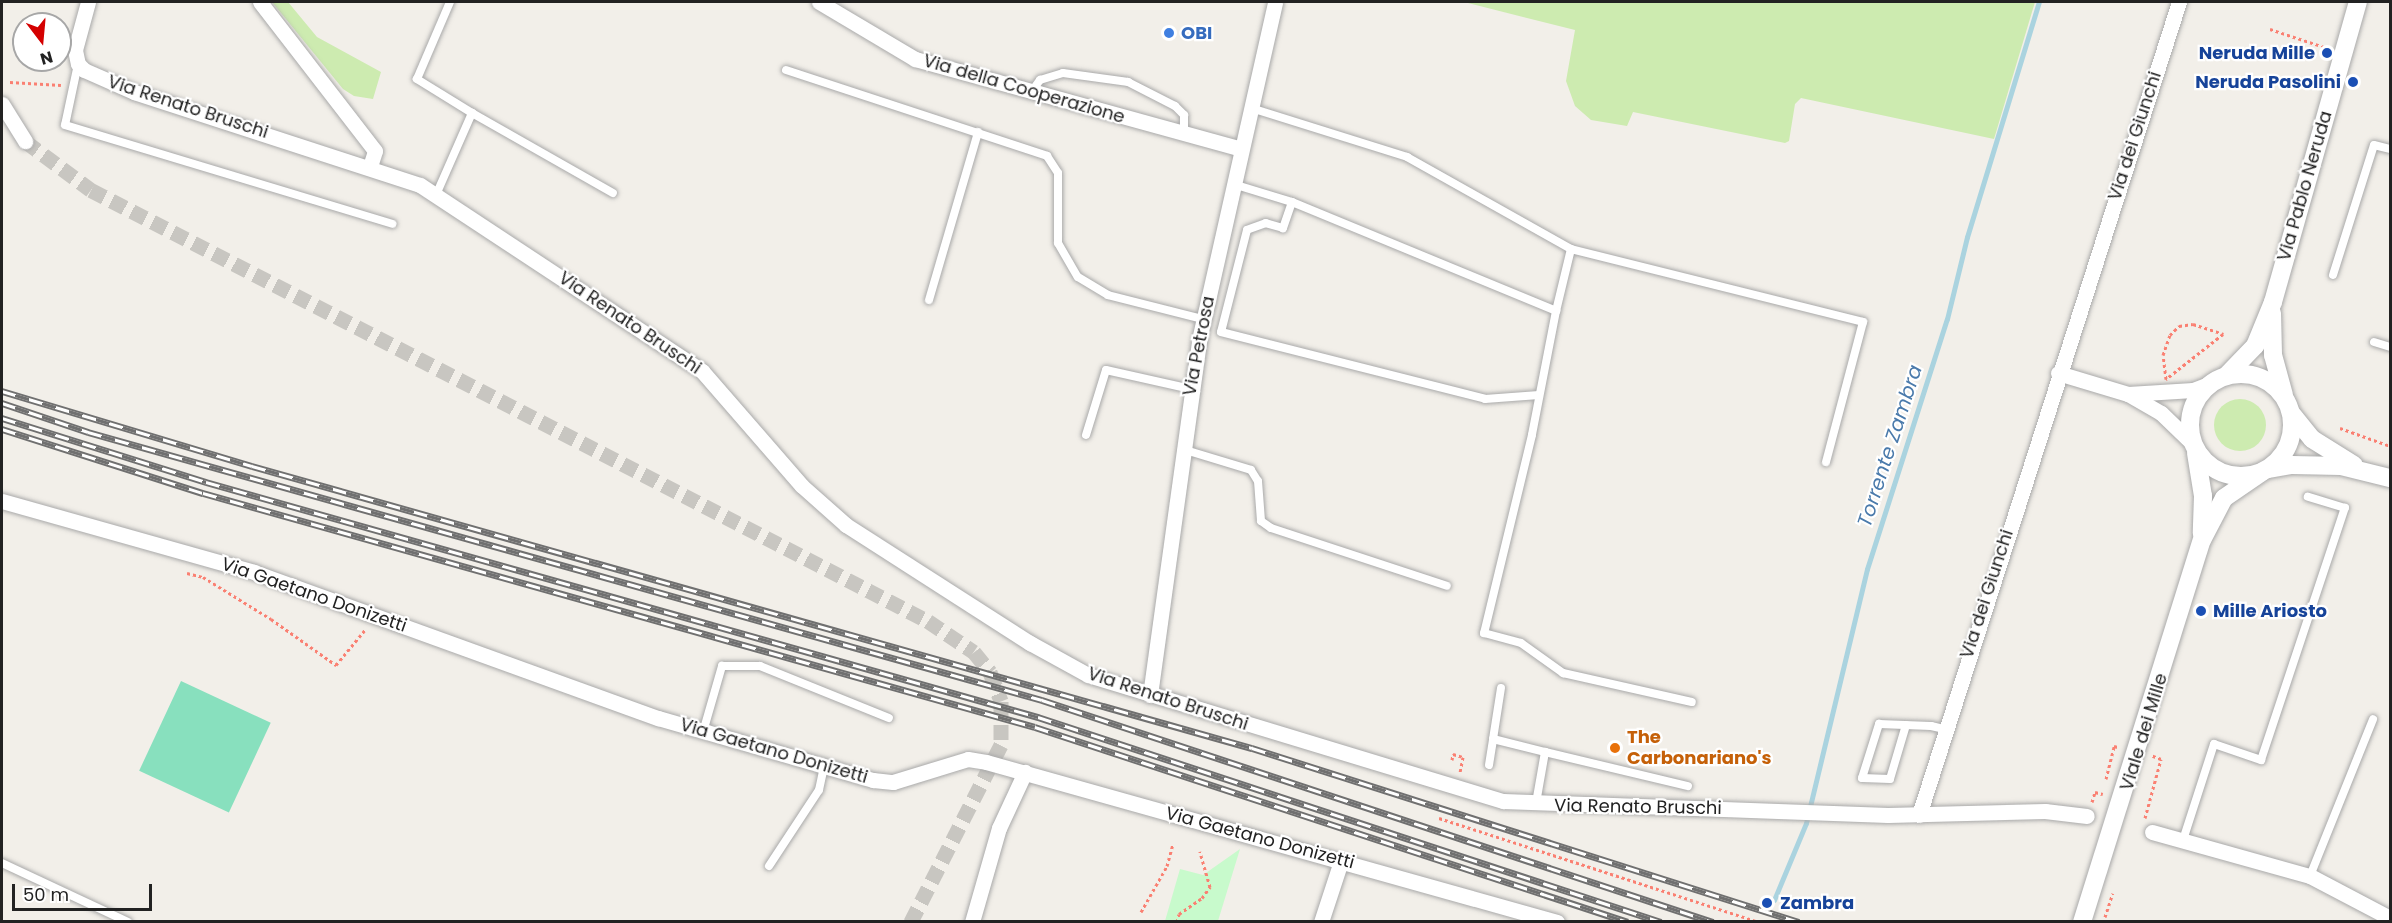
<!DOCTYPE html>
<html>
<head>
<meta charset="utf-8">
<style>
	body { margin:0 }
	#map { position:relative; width:2392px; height:923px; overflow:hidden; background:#f2efe9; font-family:Poppins,sans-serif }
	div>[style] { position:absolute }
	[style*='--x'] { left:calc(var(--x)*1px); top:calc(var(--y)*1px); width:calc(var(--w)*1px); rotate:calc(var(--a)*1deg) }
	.grass>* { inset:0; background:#cdebb0 }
	.round { border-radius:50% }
	.park>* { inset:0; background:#c8facc }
	.pitch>* { inset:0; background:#88e0be; transform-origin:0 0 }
	.stream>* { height:5px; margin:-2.5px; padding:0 2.5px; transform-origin:2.5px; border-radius:2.5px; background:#aad3df }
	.minor-tunnel>* { height:15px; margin-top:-7.5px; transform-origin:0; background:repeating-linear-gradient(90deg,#c8c6c1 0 15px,transparent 0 23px) }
	.path>* { height:3px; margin-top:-1.5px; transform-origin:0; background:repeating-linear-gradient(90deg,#fa8072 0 3px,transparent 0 6px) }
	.roads { filter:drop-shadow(0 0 2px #a9a9a9) drop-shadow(0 0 2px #a9a9a9) }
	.service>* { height:8px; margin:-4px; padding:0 4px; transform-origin:4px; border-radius:4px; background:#fff }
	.minor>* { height:15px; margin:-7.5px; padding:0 7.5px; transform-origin:7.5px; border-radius:7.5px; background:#fff }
	.tertiary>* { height:18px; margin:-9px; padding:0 9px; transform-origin:9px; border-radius:9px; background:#fff }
	.tertiary>.ring { margin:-9px; padding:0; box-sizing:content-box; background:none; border:18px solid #fff; border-radius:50% }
	.rail>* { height:7px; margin-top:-3.5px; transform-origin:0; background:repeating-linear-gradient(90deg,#fff 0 14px,#707070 0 28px); box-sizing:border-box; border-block:2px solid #707070 }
	.dots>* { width:16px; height:16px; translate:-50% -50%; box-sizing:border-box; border:3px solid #fff; border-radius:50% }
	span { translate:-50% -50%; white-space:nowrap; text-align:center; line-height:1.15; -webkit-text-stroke:4.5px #fff; paint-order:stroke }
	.shop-label { font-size:18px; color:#366cbe; font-weight:700 }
	.left { translate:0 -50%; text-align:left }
	.transit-label { font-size:18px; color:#164399; font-weight:700 }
	.right { translate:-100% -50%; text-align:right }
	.street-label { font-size:18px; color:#222 }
	.food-label { font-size:18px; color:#c56008; font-weight:700 }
	.water-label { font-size:20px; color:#4a7aab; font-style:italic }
	.frame { position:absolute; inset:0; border:3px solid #222; pointer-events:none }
	.north { position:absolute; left:12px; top:12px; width:60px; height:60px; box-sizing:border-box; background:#fff; border:2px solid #a7a7a7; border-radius:50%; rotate:164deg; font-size:16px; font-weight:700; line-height:24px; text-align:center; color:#222 }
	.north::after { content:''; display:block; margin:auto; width:21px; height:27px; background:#d40000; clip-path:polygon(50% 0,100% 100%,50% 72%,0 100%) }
	.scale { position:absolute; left:12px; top:884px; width:140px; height:27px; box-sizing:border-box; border:3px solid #222; border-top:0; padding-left:8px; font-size:18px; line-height:21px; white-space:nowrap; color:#222; -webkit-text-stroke:4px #fff; paint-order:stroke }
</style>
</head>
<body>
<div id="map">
	<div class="grass">
		<div style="clip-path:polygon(272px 2px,288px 2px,317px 37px,381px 72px,373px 99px,354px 96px,343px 89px)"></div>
		<div style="clip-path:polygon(1464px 2px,2035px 2px,1994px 139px,1801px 98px,1795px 104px,1789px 141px,1785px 143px,1633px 112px,1627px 126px,1591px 120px,1575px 106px,1566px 81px,1575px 30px)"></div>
		<div class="round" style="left:2214px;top:399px;width:52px;height:52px"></div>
	</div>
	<div class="park">
		<div style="clip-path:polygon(1240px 849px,1218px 921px,1165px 921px,1180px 869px,1203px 875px)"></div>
	</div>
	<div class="pitch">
		<div style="left:181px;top:681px;width:99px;height:99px;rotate:25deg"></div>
	</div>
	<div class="stream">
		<div style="--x:1774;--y:900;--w:83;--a:-67.4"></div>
		<div style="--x:1806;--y:823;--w:261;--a:-76.5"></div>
		<div style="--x:1867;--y:569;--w:262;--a:-72.3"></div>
		<div style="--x:1947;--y:319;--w:84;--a:-76.3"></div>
		<div style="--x:1967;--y:237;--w:246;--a:-73"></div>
	</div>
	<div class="minor-tunnel">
		<div style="--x:25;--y:141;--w:82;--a:36.6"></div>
		<div style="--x:91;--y:190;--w:941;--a:27.25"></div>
		<div style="--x:928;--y:621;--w:55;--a:34"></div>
		<div style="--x:974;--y:652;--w:26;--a:51"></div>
		<div style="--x:990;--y:672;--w:31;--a:69"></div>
		<div style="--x:1001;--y:701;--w:44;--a:90"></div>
		<div style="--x:1001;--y:745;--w:199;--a:117"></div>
	</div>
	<div class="path">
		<div style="--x:2270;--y:29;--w:60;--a:18.4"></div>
		<div style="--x:10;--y:82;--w:51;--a:3.4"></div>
		<div style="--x:2193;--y:324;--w:32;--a:18"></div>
		<div style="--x:2223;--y:334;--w:73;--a:141.7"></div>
		<div style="--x:2166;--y:379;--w:24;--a:-97"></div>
		<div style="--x:2163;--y:355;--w:21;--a:-71"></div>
		<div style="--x:2170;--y:335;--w:13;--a:-45"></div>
		<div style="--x:2179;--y:326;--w:14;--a:-8"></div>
		<div style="--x:2340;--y:428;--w:53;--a:19.8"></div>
		<div style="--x:187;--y:573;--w:16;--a:14"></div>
		<div style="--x:203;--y:577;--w:80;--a:31.7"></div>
		<div style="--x:271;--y:619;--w:80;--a:35.3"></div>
		<div style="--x:336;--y:665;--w:45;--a:-50.4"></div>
		<div style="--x:1452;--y:760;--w:6;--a:-81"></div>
		<div style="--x:1453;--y:754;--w:10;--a:17"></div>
		<div style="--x:1463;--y:757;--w:15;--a:101"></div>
		<div style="--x:2106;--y:779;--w:34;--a:-76"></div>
		<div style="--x:2114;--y:746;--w:4;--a:14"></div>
		<div style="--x:2092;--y:802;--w:10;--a:-73"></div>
		<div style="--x:2095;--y:792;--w:8;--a:14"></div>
		<div style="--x:1439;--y:818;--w:336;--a:18"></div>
		<div style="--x:2145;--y:818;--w:61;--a:-74.8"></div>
		<div style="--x:2161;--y:759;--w:9;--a:-159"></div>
		<div style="--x:1141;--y:912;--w:53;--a:-60.5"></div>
		<div style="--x:1167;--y:866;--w:23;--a:-75"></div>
		<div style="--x:2105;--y:917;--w:25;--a:-72"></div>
		<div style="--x:1177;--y:922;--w:8;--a:-76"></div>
		<div style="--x:1179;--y:914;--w:28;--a:-35"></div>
		<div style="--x:1202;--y:898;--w:14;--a:-54"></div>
		<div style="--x:1210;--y:887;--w:37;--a:-106"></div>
	</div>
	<div class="roads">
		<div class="service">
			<div style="--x:78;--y:64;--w:62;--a:102"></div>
			<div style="--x:65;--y:125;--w:342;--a:16.8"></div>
			<div style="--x:786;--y:70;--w:275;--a:18.2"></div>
			<div style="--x:1047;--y:156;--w:20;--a:57"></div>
			<div style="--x:1058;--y:173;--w:70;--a:90"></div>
			<div style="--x:1058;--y:243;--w:39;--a:60"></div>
			<div style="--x:1078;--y:277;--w:35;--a:31"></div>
			<div style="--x:1108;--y:295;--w:98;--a:14.2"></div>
			<div style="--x:1032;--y:91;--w:14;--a:-54"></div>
			<div style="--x:1040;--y:80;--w:24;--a:-17"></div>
			<div style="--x:1063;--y:73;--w:66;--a:7.9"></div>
			<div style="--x:1128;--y:82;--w:53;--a:27.1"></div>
			<div style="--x:1175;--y:106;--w:13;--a:45"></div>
			<div style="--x:1184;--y:115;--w:18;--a:90"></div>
			<div style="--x:1251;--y:108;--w:164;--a:17.4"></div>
			<div style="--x:1407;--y:157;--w:188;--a:29.3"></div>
			<div style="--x:472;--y:113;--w:162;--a:29.6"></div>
			<div style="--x:1233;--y:184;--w:62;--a:17"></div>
			<div style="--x:1292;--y:202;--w:286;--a:22.4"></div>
			<div style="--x:1556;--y:311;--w:126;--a:101"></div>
			<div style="--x:1532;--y:435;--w:204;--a:103.6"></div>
			<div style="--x:1484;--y:633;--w:38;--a:15"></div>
			<div style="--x:1521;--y:643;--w:52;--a:35.5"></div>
			<div style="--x:1563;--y:673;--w:132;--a:12.7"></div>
			<div style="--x:436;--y:195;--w:90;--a:-66.3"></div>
			<div style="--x:472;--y:113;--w:65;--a:-148.3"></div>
			<div style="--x:417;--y:79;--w:84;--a:-66.8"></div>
			<div style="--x:1292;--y:202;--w:28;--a:109"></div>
			<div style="--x:1283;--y:228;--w:18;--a:-164"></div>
			<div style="--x:1266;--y:223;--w:20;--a:160"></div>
			<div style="--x:1247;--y:230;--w:105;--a:104.3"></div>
			<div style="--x:1221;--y:332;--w:272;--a:14.2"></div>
			<div style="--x:1485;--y:399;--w:54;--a:-4.2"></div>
			<div style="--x:2333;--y:275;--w:136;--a:-72.5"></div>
			<div style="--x:2374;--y:145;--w:16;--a:14"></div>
			<div style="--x:929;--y:300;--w:175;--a:-73.7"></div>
			<div style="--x:1556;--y:311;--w:64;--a:-76.4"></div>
			<div style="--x:1571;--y:249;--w:301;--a:14"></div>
			<div style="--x:1863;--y:322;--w:145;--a:104.8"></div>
			<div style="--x:2374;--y:342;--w:17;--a:17"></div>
			<div style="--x:1086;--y:435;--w:68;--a:-72.9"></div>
			<div style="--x:1106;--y:370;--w:87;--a:12.6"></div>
			<div style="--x:1182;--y:449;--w:72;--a:16.9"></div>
			<div style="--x:1251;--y:470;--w:13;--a:58"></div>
			<div style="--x:1258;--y:481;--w:40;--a:85.7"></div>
			<div style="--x:1261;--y:521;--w:12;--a:35"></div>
			<div style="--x:1271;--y:528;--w:185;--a:18.2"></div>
			<div style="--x:1501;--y:688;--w:52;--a:98.9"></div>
			<div style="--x:1493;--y:739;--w:54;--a:14"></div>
			<div style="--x:1906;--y:725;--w:56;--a:106.5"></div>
			<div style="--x:1890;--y:779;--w:28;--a:-178"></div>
			<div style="--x:1862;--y:778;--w:57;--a:-72.5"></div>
			<div style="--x:1879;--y:724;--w:52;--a:2.2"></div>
			<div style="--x:1931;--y:726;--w:13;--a:13"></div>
			<div style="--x:703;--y:732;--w:69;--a:-73.9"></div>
			<div style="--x:722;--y:666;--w:38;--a:0"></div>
			<div style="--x:760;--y:666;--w:139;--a:22"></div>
			<div style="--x:1489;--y:765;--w:26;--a:-81"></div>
			<div style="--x:1536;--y:803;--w:52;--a:-80"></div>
			<div style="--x:1545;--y:752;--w:147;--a:13.4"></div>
			<div style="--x:2183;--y:840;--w:101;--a:-72.1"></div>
			<div style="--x:2214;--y:744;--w:50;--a:18.8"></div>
			<div style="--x:2261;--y:760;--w:266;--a:-71.6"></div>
			<div style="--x:2345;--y:508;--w:39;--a:-163"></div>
			<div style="--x:2;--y:863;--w:139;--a:25.1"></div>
			<div style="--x:769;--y:866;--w:91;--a:-56.7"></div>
			<div style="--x:819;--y:790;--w:25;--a:-78"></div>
			<div style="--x:2310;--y:876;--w:169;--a:-68.1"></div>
		</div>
		<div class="minor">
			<div style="--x:88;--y:2;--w:50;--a:105.2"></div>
			<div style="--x:75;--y:50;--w:14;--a:78"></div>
			<div style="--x:78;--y:64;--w:8;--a:45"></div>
			<div style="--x:84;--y:70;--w:55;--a:23.7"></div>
			<div style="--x:134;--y:92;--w:301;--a:18"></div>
			<div style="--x:420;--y:185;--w:338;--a:33.4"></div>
			<div style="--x:702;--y:371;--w:152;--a:49"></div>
			<div style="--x:802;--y:486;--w:59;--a:41.6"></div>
			<div style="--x:846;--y:525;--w:219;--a:32.7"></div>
			<div style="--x:1030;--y:643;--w:66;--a:28.9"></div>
			<div style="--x:1088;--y:675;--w:434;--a:16.9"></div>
			<div style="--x:1503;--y:801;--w:385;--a:2.1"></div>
			<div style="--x:1888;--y:815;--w:157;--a:-1.5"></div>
			<div style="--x:2045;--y:811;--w:42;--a:6.8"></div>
			<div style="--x:260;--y:2;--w:188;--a:52.3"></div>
			<div style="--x:375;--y:151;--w:16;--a:108"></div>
			<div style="--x:819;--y:2;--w:112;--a:30.7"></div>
			<div style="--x:915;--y:59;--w:338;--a:15.4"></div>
			<div style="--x:2;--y:104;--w:44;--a:58.1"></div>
			<div style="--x:2058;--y:373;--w:73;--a:16.7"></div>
			<div style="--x:2128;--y:394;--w:38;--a:30"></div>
			<div style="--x:2161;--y:413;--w:43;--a:44.1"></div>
			<div style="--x:2128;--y:394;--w:65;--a:-3.5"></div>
			<div style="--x:2193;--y:390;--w:19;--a:-21"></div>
			<div style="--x:2;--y:501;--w:262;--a:15.7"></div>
			<div style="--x:254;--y:572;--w:430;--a:19.9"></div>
			<div style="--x:658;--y:718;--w:224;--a:16.1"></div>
			<div style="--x:873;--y:780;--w:20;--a:6"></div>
			<div style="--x:893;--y:782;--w:78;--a:-17"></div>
			<div style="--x:968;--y:759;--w:18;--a:9"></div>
			<div style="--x:986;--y:762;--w:593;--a:15.65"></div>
			<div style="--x:1150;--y:695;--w:358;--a:-82.1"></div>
			<div style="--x:1199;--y:340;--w:346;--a:-77.3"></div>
			<div style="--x:1919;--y:815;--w:854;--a:-72.27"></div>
			<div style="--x:2152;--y:832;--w:164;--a:15.6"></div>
			<div style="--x:2310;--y:876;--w:90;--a:27.7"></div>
			<div style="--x:972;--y:922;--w:98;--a:-74"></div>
			<div style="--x:999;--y:828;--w:62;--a:-65.1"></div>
			<div style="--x:1321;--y:922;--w:64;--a:-71.8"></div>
		</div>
		<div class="tertiary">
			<div style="--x:2272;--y:313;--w:42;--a:88.6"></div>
			<div style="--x:2273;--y:355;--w:41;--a:74.6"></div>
			<div class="ring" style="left:2190px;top:374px;width:84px;height:84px"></div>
			<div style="--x:2226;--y:376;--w:42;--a:-46"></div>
			<div style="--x:2255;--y:346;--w:48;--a:-67.8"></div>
			<div style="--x:2273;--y:302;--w:312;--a:-74.2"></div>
			<div style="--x:2291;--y:413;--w:33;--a:51"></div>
			<div style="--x:2312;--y:439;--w:49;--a:31.8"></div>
			<div style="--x:2196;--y:453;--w:44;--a:80.8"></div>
			<div style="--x:2203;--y:496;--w:37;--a:92"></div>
			<div style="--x:2269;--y:469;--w:23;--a:-10"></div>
			<div style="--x:2292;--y:465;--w:49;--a:1.2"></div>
			<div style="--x:2341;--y:466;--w:50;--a:13.8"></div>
			<div style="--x:2082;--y:922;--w:400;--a:-72.6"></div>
			<div style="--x:2202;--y:540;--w:47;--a:-62.4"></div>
			<div style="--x:2224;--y:498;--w:46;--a:-34.4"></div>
		</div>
	</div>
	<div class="rail">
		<div style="--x:2;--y:391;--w:261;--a:16.7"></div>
		<div style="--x:252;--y:466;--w:1039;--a:15.75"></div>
		<div style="--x:1252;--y:748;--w:574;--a:17.65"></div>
		<div style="--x:2;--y:403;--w:91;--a:18.6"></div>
		<div style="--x:88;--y:432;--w:991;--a:15.69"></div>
		<div style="--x:1042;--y:700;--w:707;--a:18.31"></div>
		<div style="--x:2;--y:418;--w:214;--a:17.4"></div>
		<div style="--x:206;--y:482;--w:865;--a:15.77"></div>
		<div style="--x:1038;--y:717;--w:656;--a:18.21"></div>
		<div style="--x:2;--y:429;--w:211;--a:17.7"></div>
		<div style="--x:203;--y:493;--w:864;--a:15.71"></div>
		<div style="--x:1035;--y:727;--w:624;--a:18.2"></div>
	</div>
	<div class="dots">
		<div style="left:1169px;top:33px;background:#3f7fe0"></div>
		<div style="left:2327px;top:53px;background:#1a4fb4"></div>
		<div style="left:2353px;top:82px;background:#1a4fb4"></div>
		<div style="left:2201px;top:611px;background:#1a4fb4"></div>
		<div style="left:1615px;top:748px;background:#e8710a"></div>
		<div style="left:1767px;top:903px;background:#1a4fb4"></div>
	</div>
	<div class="shop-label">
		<span class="left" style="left:1181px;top:33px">OBI</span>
	</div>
	<div class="transit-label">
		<span class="right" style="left:2315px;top:53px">Neruda Mille</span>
		<span class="right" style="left:2341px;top:82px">Neruda Pasolini</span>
		<span class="left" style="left:2213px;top:611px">Mille Ariosto</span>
		<span class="left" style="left:1780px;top:903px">Zambra</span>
	</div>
	<div class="street-label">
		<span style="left:1024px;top:89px;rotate:16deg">Via della Cooperazione</span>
		<span style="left:188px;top:107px;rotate:18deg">Via Renato Bruschi</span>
		<span style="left:2135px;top:136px;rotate:-72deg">Via dei Giunchi</span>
		<span style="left:2305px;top:186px;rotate:-74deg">Via Pablo Neruda</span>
		<span style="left:630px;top:323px;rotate:34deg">Via Renato Bruschi</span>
		<span style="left:1199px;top:346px;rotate:-79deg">Via Petrosa</span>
		<span style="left:1987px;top:594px;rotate:-72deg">Via dei Giunchi</span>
		<span style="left:314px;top:595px;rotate:19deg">Via Gaetano Donizetti</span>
		<span style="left:1168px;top:699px;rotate:18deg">Via Renato Bruschi</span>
		<span style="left:2144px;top:732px;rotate:-73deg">Viale dei Mille</span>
		<span style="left:774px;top:751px;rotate:16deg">Via Gaetano Donizetti</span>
		<span style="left:1638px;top:807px;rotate:1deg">Via Renato Bruschi</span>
		<span style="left:1260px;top:838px;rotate:15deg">Via Gaetano Donizetti</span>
	</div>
	<div class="food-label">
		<span class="left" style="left:1627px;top:748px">The<br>Carbonariano's</span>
	</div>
	<div class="water-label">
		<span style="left:1890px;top:446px;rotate:-72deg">Torrente Zambra</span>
	</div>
	<div class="frame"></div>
	<div class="north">N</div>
	<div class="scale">50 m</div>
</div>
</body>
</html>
